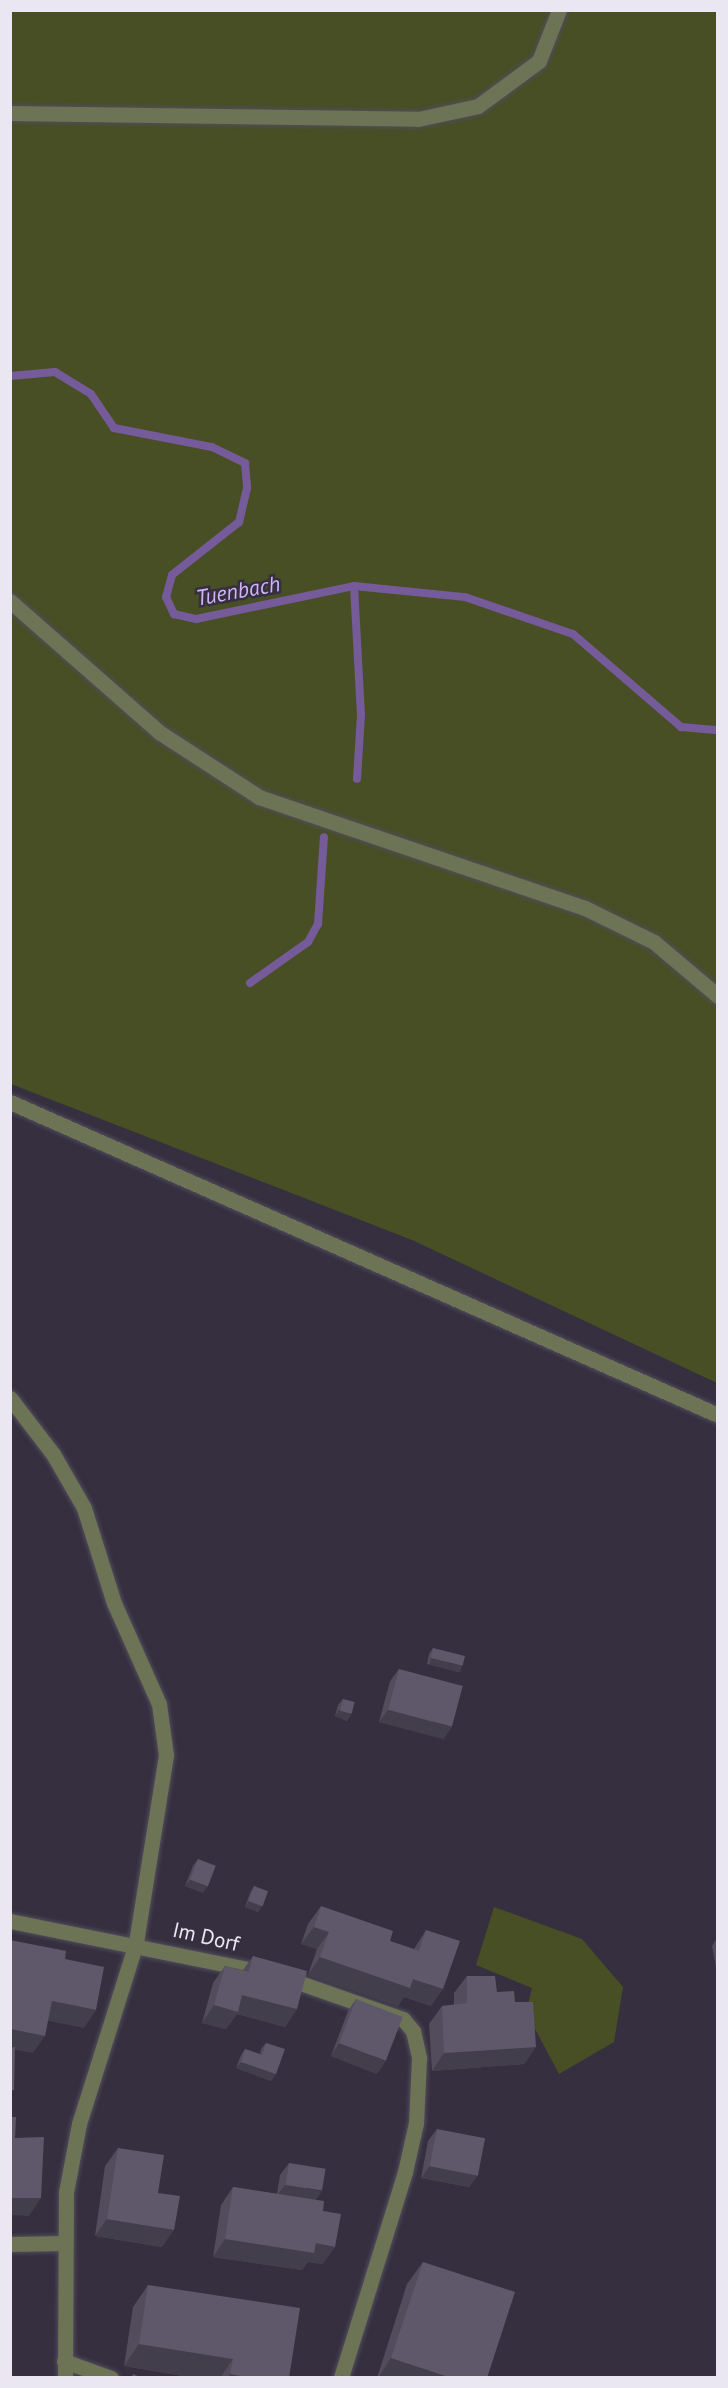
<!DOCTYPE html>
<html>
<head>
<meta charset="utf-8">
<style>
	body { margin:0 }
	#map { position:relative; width:728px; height:2388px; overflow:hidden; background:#352f3f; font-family:"PT Sans",sans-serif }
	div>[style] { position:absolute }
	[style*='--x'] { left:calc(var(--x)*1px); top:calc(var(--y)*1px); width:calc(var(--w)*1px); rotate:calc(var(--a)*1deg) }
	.green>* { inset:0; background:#484f24 }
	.stream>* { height:8px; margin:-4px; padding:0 4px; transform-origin:4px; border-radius:4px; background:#765b9b }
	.roads { filter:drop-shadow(0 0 2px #524c5c) drop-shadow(0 0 2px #524c5c) }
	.minor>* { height:15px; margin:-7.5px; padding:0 7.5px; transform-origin:7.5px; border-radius:7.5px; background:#6d7355 }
	.tertiary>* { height:15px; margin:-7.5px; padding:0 7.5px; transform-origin:7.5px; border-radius:7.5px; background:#6d7355 }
	.wall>* { inset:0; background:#524c5c }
	.shaded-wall>* { inset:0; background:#423e4b; transform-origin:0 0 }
	.building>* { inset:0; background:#5f586b; transform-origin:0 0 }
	span { translate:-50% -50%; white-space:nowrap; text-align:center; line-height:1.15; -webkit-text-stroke:5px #352f3f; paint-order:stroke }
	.street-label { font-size:21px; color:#ebe7f2 }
	.water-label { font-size:22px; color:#d2b4fd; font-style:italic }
	.frame { position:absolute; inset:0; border:12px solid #ebe7f2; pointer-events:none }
</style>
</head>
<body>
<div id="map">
	<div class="green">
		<div style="clip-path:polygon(10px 11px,717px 11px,717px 1383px,412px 1240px,11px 1084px)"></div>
		<div style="clip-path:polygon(494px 1907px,582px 1939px,623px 1987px,614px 2042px,559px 2074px,526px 2012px,532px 1988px,476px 1965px)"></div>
	</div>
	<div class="stream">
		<div style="--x:10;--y:376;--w:45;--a:-5.1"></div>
		<div style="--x:55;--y:372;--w:42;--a:31.4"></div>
		<div style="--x:91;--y:394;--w:41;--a:55.9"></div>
		<div style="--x:114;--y:428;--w:100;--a:11"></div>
		<div style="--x:212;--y:447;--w:37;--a:26"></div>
		<div style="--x:245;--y:463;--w:25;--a:85"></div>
		<div style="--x:247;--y:488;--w:35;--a:103"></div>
		<div style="--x:239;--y:522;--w:85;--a:141.7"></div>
		<div style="--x:172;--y:575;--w:23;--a:105"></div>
		<div style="--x:166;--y:597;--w:19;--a:65"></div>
		<div style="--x:174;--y:614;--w:23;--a:13"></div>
		<div style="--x:196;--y:619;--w:161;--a:-11.8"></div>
		<div style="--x:354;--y:586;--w:112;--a:5.7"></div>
		<div style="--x:465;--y:597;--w:114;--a:18.9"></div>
		<div style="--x:573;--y:634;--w:143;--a:40.7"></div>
		<div style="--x:681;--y:727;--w:37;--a:5"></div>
		<div style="--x:354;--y:586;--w:129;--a:86.9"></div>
		<div style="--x:361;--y:715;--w:64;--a:93.6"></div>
		<div style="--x:250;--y:983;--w:71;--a:-35.3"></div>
		<div style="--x:308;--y:942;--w:21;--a:-61"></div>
		<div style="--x:318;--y:924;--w:87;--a:-86.1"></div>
	</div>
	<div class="roads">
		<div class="minor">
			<div style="--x:10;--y:113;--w:408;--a:0.8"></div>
			<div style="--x:418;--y:119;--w:61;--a:-12.2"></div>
			<div style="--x:478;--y:106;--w:76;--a:-36.4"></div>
			<div style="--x:539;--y:61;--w:55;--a:-68.6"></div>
			<div style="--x:10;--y:601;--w:198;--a:41.3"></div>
			<div style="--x:159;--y:732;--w:119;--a:33"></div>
			<div style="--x:259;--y:797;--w:344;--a:18.8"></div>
			<div style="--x:585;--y:908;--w:77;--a:26.2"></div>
			<div style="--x:654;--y:942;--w:84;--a:40.2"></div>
			<div style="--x:10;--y:1398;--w:71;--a:52.5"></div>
			<div style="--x:53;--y:1454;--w:62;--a:60.1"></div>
			<div style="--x:84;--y:1508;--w:100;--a:72.5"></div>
			<div style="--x:114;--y:1603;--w:111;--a:66"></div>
			<div style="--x:159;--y:1704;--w:51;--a:82.2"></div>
			<div style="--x:166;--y:1755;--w:190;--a:99.1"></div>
			<div style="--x:136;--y:1943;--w:190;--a:107.5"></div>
			<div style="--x:79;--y:2124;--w:69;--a:100.8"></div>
			<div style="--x:66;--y:2192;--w:186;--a:90.3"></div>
			<div style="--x:10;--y:1921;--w:258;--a:11.4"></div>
			<div style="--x:286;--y:1978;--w:124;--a:19.3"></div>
			<div style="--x:403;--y:2019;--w:16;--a:50"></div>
			<div style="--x:413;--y:2031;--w:28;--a:77"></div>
			<div style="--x:419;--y:2058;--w:65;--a:92.6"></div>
			<div style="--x:416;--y:2123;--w:50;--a:102.7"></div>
			<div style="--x:405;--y:2172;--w:216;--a:107.3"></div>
			<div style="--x:10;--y:2244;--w:54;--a:-1.1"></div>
			<div style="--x:64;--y:2361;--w:50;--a:19.9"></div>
		</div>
		<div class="tertiary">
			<div style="--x:10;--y:1102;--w:774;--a:23.85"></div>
		</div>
	</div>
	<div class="wall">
		<div style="clip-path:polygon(433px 1648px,458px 1672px,427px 1664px,429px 1654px)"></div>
		<div style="clip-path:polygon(399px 1669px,444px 1739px,379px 1722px,390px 1681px)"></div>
		<div style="clip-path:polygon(343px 1699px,351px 1714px,347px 1721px,335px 1716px,338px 1705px)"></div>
		<div style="clip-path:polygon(198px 1859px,203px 1893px,185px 1886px,193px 1866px)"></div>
		<div style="clip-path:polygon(254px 1886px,262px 1906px,258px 1912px,245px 1907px,250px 1893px)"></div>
		<div style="clip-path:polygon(321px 1906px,390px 1941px,414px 1949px,426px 1930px,431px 2006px,404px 1997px,398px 2006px,308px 1975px,317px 1949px,301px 1944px,308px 1924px)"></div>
		<div style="clip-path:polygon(717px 1938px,717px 1973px,712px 1946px)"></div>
		<div style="clip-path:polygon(253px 1956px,297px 2009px,285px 2027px,237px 2014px,226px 2029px,202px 2023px,213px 1983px,225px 1966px,243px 1970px)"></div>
		<div style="clip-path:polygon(467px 1976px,515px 2002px,536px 2047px,524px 2064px,432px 2071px,429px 2024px,442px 2006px,454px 2005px,454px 1993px)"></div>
		<div style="clip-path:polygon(356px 1999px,377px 2074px,331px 2056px,348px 2011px)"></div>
		<div style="clip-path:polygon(266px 2043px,276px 2074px,271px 2081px,236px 2068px,241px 2055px,245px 2049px,260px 2054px,261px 2049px)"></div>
		<div style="clip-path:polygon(437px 2129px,478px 2175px,469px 2187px,421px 2178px,428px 2141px)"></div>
		<div style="clip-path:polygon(118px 2148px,158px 2193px,162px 2247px,95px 2236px,105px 2166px)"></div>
		<div style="clip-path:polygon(289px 2163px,323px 2211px,323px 2264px,308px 2262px,302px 2270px,213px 2257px,221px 2205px,233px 2187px,277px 2194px,280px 2175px)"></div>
		<div style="clip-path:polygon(423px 2262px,487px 2378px,377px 2378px,407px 2284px)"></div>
		<div style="clip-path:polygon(148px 2285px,289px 2378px,195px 2378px,124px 2366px,133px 2307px)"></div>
	</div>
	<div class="shaded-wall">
		<div style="left:431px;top:1658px;width:32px;height:7px;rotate:14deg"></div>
		<div style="clip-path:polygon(339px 1710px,351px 1714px,347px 1721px,335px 1716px)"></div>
		<div style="clip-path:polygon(388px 1710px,452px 1727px,444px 1739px,379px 1722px)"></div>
		<div style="clip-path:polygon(190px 1880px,208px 1886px,203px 1893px,185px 1886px)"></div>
		<div style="clip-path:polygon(249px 1901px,262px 1906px,258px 1912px,245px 1907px)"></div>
		<div style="clip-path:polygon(314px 1927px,329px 1932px,317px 1949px,301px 1944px)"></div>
		<div style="clip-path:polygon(320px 1957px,413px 1979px,443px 1989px,431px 2006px,404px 1997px,398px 2006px,308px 1975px)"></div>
		<div style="clip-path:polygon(242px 1995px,297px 2009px,285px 2027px,237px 2014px,226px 2029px,202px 2023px,214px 2005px)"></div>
		<div style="clip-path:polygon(52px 2001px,96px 2010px,84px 2028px,39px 2019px)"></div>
		<div style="clip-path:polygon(10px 2029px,45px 2036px,33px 2053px,10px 2049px)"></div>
		<div style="clip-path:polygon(339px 2043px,386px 2061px,377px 2074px,331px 2056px)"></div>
		<div style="clip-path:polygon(536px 2047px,524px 2064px,432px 2071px,444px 2053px)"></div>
		<div style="clip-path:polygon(241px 2062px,276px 2074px,271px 2081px,236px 2068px)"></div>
		<div style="clip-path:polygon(430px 2166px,478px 2175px,469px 2187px,421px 2178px)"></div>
		<div style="clip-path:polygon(285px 2185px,322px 2191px,314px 2203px,276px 2197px)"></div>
		<div style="clip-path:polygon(10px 2198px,41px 2198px,29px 2216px,10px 2215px)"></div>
		<div style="clip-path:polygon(107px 2219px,174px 2230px,162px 2247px,95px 2236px)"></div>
		<div style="clip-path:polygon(225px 2239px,316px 2243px,335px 2247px,323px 2264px,308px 2262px,302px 2270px,213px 2257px)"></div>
		<div style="clip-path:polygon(139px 2344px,233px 2359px,220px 2378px,195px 2378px,124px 2366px)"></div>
		<div style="clip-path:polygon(391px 2358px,452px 2378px,378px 2378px)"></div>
		<div style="clip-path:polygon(230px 2374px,252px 2378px,228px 2378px)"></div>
	</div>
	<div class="building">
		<div style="left:433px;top:1648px;width:33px;height:10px;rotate:14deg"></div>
		<div style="left:399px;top:1669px;width:66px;height:42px;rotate:15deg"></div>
		<div style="left:343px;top:1699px;width:12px;height:12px;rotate:14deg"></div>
		<div style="left:198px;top:1859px;width:19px;height:22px;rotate:21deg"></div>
		<div style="left:254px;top:1886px;width:15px;height:16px;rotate:20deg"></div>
		<div style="clip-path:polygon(321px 1906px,393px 1931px,390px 1941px,419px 1951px,426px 1930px,460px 1941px,443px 1989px,413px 1979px,410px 1988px,320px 1957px,329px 1932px,314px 1927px)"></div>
		<div style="clip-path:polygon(10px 1940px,66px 1951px,65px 1959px,104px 1967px,96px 2010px,52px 2001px,45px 2036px,10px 2029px)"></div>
		<div style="clip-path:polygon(253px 1956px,307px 1971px,297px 2009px,242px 1995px,238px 2012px,214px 2005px,225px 1966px,249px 1972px)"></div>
		<div style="clip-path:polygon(467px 1976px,495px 1976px,497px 1992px,514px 1991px,515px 2002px,533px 2002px,536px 2047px,444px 2053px,442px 2006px,467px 2003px)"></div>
		<div style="left:356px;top:1999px;width:50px;height:47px;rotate:21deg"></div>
		<div style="clip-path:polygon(266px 2043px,285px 2049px,276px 2074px,241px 2062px,245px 2049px,262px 2055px)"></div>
		<div style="clip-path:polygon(15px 2047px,14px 2090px,10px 2091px,10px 2048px)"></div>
		<div style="clip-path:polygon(10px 2117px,16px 2117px,15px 2138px,44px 2137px,41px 2198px,10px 2198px)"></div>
		<div style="left:437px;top:2129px;width:49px;height:38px;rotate:11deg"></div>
		<div style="clip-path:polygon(118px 2148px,164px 2155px,158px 2193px,180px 2196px,174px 2230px,107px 2219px)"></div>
		<div style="left:289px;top:2163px;width:37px;height:22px;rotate:9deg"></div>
		<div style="clip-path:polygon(233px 2187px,324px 2201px,323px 2211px,341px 2214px,335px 2247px,316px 2243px,314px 2253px,225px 2239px)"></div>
		<div style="clip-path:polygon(423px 2262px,515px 2292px,487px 2378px,452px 2378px,391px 2358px)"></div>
		<div style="clip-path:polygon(148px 2285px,300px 2308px,289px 2378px,252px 2378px,230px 2374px,233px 2359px,139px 2344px)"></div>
		<div style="clip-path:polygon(133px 2374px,142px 2378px,132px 2378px)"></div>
	</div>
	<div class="street-label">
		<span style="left:206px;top:1937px;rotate:13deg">Im Dorf</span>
	</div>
	<div class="water-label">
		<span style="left:238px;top:591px;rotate:-10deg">Tuenbach</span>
	</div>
	<div class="frame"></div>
</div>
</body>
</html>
